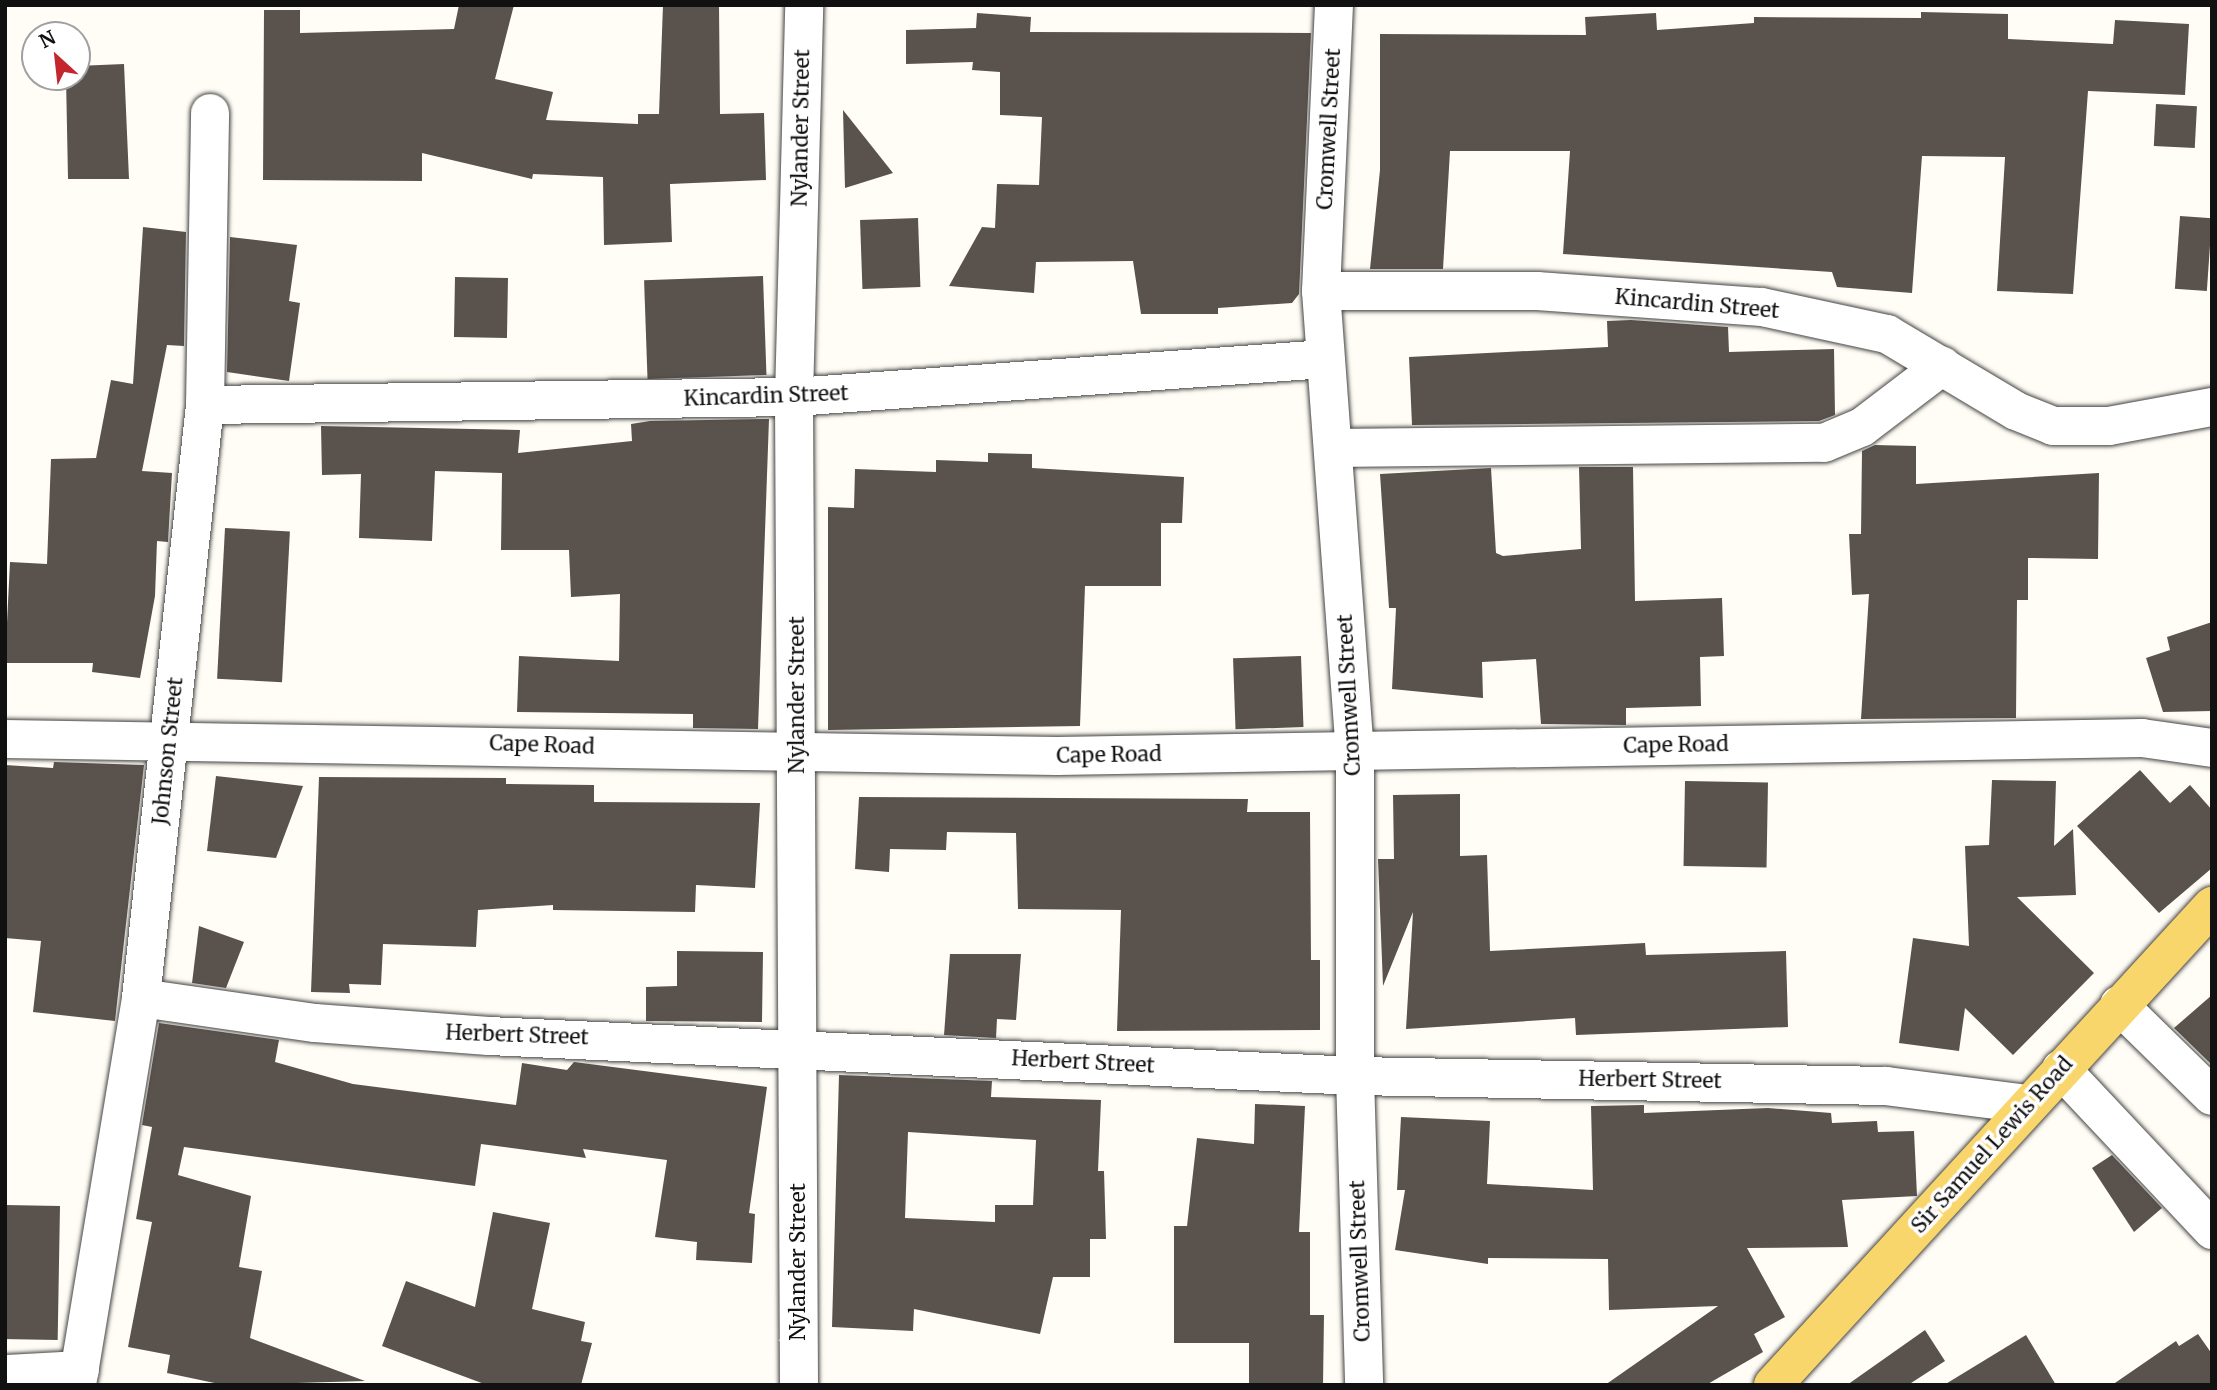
<!DOCTYPE html>
<html>
<head>
<meta charset="utf-8">
<style>
	body { margin:0 }
	#map { position:relative; width:2217px; height:1390px; overflow:hidden; background:#fffdf5; font-family:Merriweather,serif }
	div>[style] { position:absolute }
	[style*='--x'] { left:calc(var(--x)*1px); top:calc(var(--y)*1px); width:calc(var(--w)*1px); rotate:calc(var(--a)*1deg) }
	.building>* { inset:0; background:#5a524d; transform-origin:0 0 }
	.roads { filter:drop-shadow(0 0 2px #444) drop-shadow(0 0 2px #444) }
	.minor>* { height:38px; margin:-19px; padding:0 19px; transform-origin:19px; border-radius:19px; background:#fff }
	.major>* { height:38px; margin:-19px; padding:0 19px; transform-origin:19px; border-radius:19px; background:#f9d66b }
	span { translate:-50% -50%; white-space:nowrap; text-align:center; line-height:1.15; -webkit-text-stroke:7px #fff; paint-order:stroke }
	.street-label { font-size:21px; color:#111 }
	.frame { position:absolute; inset:0; border:7px solid #111; pointer-events:none }
	.north { position:absolute; left:21px; top:21px; width:70px; height:70px; box-sizing:border-box; background:#fff; border:2px solid #a0a0a0; border-radius:50%; rotate:333deg; font-size:19px; font-weight:700; line-height:28px; text-align:center; color:#111 }
	.north::after { content:''; display:block; margin:auto; width:24px; height:32px; background:#c4262e; clip-path:polygon(50% 0,100% 100%,50% 72%,0 100%) }
</style>
</head>
<body>
<div id="map">
	<div class="building">
		<div style="clip-path:polygon(459px 5px,514px 5px,495px 79px,553px 92px,546px 120px,638px 124px,638px 114px,659px 114px,663px 5px,719px 5px,720px 114px,764px 113px,766px 180px,670px 184px,672px 242px,604px 245px,603px 177px,533px 174px,532px 179px,422px 153px,422px 181px,263px 180px,264px 10px,300px 10px,300px 33px,454px 29px)"></div>
		<div style="clip-path:polygon(1921px 12px,2008px 14px,2008px 39px,2113px 44px,2115px 20px,2189px 24px,2185px 95px,2088px 91px,2073px 294px,1997px 291px,2005px 157px,1922px 156px,1912px 293px,1837px 287px,1832px 272px,1563px 254px,1570px 151px,1450px 151px,1443px 269px,1370px 269px,1380px 170px,1380px 34px,1586px 35px,1585px 17px,1656px 13px,1657px 30px,1754px 23px,1754px 17px,1921px 18px)"></div>
		<div style="clip-path:polygon(977px 13px,1031px 17px,1030px 32px,1311px 33px,1299px 294px,1292px 303px,1218px 308px,1218px 314px,1141px 314px,1133px 261px,1036px 262px,1034px 293px,949px 286px,982px 227px,995px 228px,997px 184px,1039px 185px,1042px 117px,1000px 115px,1000px 72px,972px 70px,973px 62px,906px 64px,906px 30px,976px 28px)"></div>
		<div style="clip-path:polygon(124px 64px,129px 179px,68px 179px,66px 77px,77px 77px,77px 66px)"></div>
		<div style="left:2156px;top:104px;width:41px;height:42px;rotate:3deg"></div>
		<div style="clip-path:polygon(843px 110px,893px 173px,845px 188px)"></div>
		<div style="left:2180px;top:216px;width:32px;height:73px;rotate:4deg"></div>
		<div style="left:918px;top:218px;width:69px;height:58px;rotate:88deg"></div>
		<div style="clip-path:polygon(143px 227px,186px 232px,184px 346px,167px 345px,142px 471px,172px 473px,168px 542px,157px 541px,155px 596px,140px 678px,92px 672px,93px 663px,5px 663px,10px 562px,47px 564px,51px 459px,96px 458px,111px 380px,133px 384px)"></div>
		<div style="clip-path:polygon(230px 237px,297px 245px,289px 301px,300px 303px,289px 381px,227px 372px)"></div>
		<div style="left:763px;top:276px;width:99px;height:119px;rotate:88deg"></div>
		<div style="left:455px;top:277px;width:53px;height:60px;rotate:1deg"></div>
		<div style="clip-path:polygon(1631px 320px,1728px 327px,1729px 352px,1834px 349px,1835px 415px,1819px 421px,1412px 425px,1409px 357px,1608px 347px,1607px 321px)"></div>
		<div style="clip-path:polygon(769px 419px,758px 729px,693px 728px,693px 714px,517px 712px,519px 656px,619px 661px,620px 594px,571px 597px,569px 550px,501px 550px,502px 473px,435px 471px,432px 541px,359px 538px,361px 474px,322px 475px,321px 426px,520px 430px,518px 453px,632px 441px,631px 424px,650px 421px)"></div>
		<div style="clip-path:polygon(1875px 445px,1916px 446px,1916px 484px,2099px 473px,2098px 559px,2028px 558px,2028px 600px,2017px 600px,2016px 718px,1861px 719px,1869px 594px,1852px 595px,1849px 534px,1861px 534px,1862px 451px)"></div>
		<div style="clip-path:polygon(988px 453px,1032px 454px,1032px 468px,1184px 477px,1182px 523px,1161px 523px,1161px 586px,1085px 586px,1080px 726px,828px 730px,828px 507px,854px 508px,855px 469px,936px 472px,936px 460px,988px 462px)"></div>
		<div style="clip-path:polygon(1579px 467px,1633px 467px,1635px 601px,1722px 598px,1724px 656px,1700px 657px,1701px 706px,1626px 708px,1626px 725px,1541px 724px,1536px 659px,1482px 662px,1483px 698px,1392px 689px,1396px 608px,1389px 608px,1380px 474px,1491px 468px,1496px 553px,1503px 556px,1581px 549px)"></div>
		<div style="left:225px;top:528px;width:65px;height:151px;rotate:3deg"></div>
		<div style="clip-path:polygon(2212px 622px,2212px 711px,2163px 712px,2146px 658px,2170px 650px,2167px 637px)"></div>
		<div style="left:1301px;top:656px;width:71px;height:68px;rotate:88deg"></div>
		<div style="clip-path:polygon(54px 762px,144px 765px,115px 1021px,33px 1012px,41px 941px,5px 938px,5px 765px,53px 768px)"></div>
		<div style="clip-path:polygon(2140px 770px,2170px 803px,2190px 785px,2212px 810px,2212px 868px,2159px 913px,2077px 826px)"></div>
		<div style="clip-path:polygon(216px 776px,303px 786px,276px 858px,207px 851px)"></div>
		<div style="clip-path:polygon(319px 777px,506px 778px,506px 784px,594px 785px,594px 802px,760px 803px,755px 888px,696px 885px,695px 912px,553px 910px,553px 905px,478px 910px,476px 947px,383px 944px,381px 985px,349px 984px,350px 993px,311px 992px)"></div>
		<div style="clip-path:polygon(1992px 780px,2056px 781px,2054px 846px,2073px 829px,2076px 895px,2017px 897px,2094px 973px,2013px 1055px,1965px 1008px,1959px 1051px,1899px 1043px,1913px 938px,1969px 946px,1965px 846px,1989px 845px)"></div>
		<div style="left:1685px;top:781px;width:83px;height:85px;rotate:1deg"></div>
		<div style="clip-path:polygon(1460px 794px,1460px 856px,1487px 855px,1490px 951px,1645px 943px,1646px 955px,1786px 951px,1788px 1027px,1576px 1035px,1575px 1018px,1406px 1029px,1413px 912px,1383px 986px,1378px 859px,1394px 859px,1393px 795px)"></div>
		<div style="clip-path:polygon(859px 797px,1248px 799px,1247px 812px,1310px 812px,1311px 960px,1320px 960px,1320px 1030px,1117px 1031px,1121px 910px,1018px 909px,1016px 833px,947px 832px,946px 850px,890px 849px,889px 872px,855px 869px)"></div>
		<div style="clip-path:polygon(199px 926px,244px 942px,226px 988px,192px 983px)"></div>
		<div style="clip-path:polygon(677px 951px,763px 952px,762px 1022px,646px 1021px,646px 987px,677px 986px)"></div>
		<div style="clip-path:polygon(950px 954px,1021px 954px,1016px 1020px,997px 1019px,996px 1038px,944px 1035px)"></div>
		<div style="clip-path:polygon(2212px 995px,2212px 1065px,2174px 1028px)"></div>
		<div style="clip-path:polygon(159px 1023px,279px 1040px,275px 1062px,353px 1084px,516px 1105px,522px 1063px,567px 1070px,574px 1062px,767px 1087px,749px 1213px,755px 1214px,752px 1263px,696px 1260px,697px 1242px,655px 1237px,667px 1160px,583px 1149px,586px 1158px,481px 1144px,475px 1186px,184px 1147px,178px 1175px,251px 1196px,239px 1267px,262px 1271px,250px 1338px,365px 1381px,224px 1385px,167px 1373px,170px 1355px,128px 1347px,152px 1222px,136px 1219px,152px 1127px,142px 1125px)"></div>
		<div style="clip-path:polygon(evenodd,839px 1075px,992px 1081px,991px 1097px,1101px 1100px,1098px 1171px,1104px 1171px,1106px 1239px,1090px 1239px,1090px 1277px,1053px 1277px,1040px 1334px,914px 1309px,913px 1331px,832px 1327px,839px 1075px,908px 1132px,1036px 1140px,1033px 1205px,995px 1205px,995px 1222px,905px 1218px,908px 1132px)"></div>
		<div style="clip-path:polygon(1255px 1104px,1305px 1106px,1299px 1232px,1310px 1232px,1310px 1315px,1324px 1315px,1323px 1385px,1249px 1385px,1249px 1343px,1174px 1343px,1174px 1226px,1187px 1226px,1197px 1138px,1254px 1144px)"></div>
		<div style="clip-path:polygon(1644px 1105px,1644px 1113px,1768px 1108px,1831px 1113px,1832px 1123px,1877px 1121px,1878px 1132px,1914px 1131px,1917px 1196px,1842px 1200px,1848px 1247px,1747px 1248px,1785px 1317px,1754px 1334px,1763px 1352px,1706px 1385px,1605px 1385px,1718px 1306px,1609px 1310px,1608px 1259px,1488px 1258px,1488px 1264px,1395px 1250px,1405px 1190px,1397px 1190px,1401px 1117px,1490px 1121px,1487px 1184px,1593px 1190px,1591px 1106px)"></div>
		<div style="clip-path:polygon(2112px 1155px,2162px 1208px,2134px 1232px,2092px 1168px)"></div>
		<div style="left:5px;top:1205px;width:55px;height:134px;rotate:1deg"></div>
		<div style="clip-path:polygon(493px 1212px,550px 1223px,532px 1309px,585px 1322px,581px 1341px,592px 1343px,581px 1385px,487px 1385px,382px 1346px,406px 1281px,475px 1307px)"></div>
		<div style="clip-path:polygon(1925px 1330px,1945px 1361px,1908px 1385px,1847px 1385px)"></div>
		<div style="clip-path:polygon(2198px 1334px,2212px 1354px,2212px 1385px,2112px 1385px,2176px 1341px,2179px 1346px)"></div>
		<div style="clip-path:polygon(2026px 1335px,2056px 1385px,1944px 1385px)"></div>
	</div>
	<div class="roads">
		<div class="minor">
			<div style="--x:1334;--y:5;--w:286;--a:92.6"></div>
			<div style="--x:1321;--y:291;--w:462;--a:85.8"></div>
			<div style="--x:1355;--y:752;--w:324;--a:90"></div>
			<div style="--x:1355;--y:1076;--w:309;--a:88.3"></div>
			<div style="--x:1321;--y:291;--w:216;--a:0"></div>
			<div style="--x:1537;--y:291;--w:226;--a:4.1"></div>
			<div style="--x:1762;--y:307;--w:128;--a:12.2"></div>
			<div style="--x:1887;--y:334;--w:150;--a:30.8"></div>
			<div style="--x:2016;--y:411;--w:40;--a:22"></div>
			<div style="--x:2053;--y:426;--w:56;--a:0"></div>
			<div style="--x:2109;--y:426;--w:105;--a:-10.5"></div>
			<div style="--x:205;--y:405;--w:589;--a:-0.78"></div>
			<div style="--x:794;--y:397;--w:532;--a:-4.09"></div>
			<div style="--x:1333;--y:448;--w:491;--a:-0.6"></div>
			<div style="--x:1824;--y:443;--w:41;--a:-22.8"></div>
			<div style="--x:1862;--y:427;--w:101;--a:-37.3"></div>
			<div style="--x:5;--y:739;--w:1052;--a:0.93"></div>
			<div style="--x:1057;--y:756;--w:1085;--a:-0.95"></div>
			<div style="--x:2142;--y:738;--w:71;--a:8.1"></div>
			<div style="--x:141;--y:998;--w:176;--a:8.2"></div>
			<div style="--x:315;--y:1023;--w:174;--a:4.3"></div>
			<div style="--x:489;--y:1036;--w:867;--a:2.64"></div>
			<div style="--x:1355;--y:1076;--w:531;--a:1.08"></div>
			<div style="--x:1886;--y:1086;--w:142;--a:7.3"></div>
			<div style="--x:2119;--y:1005;--w:130;--a:44.4"></div>
			<div style="--x:2061;--y:1069;--w:221;--a:46.8"></div>
			<div style="--x:5;--y:1374;--w:75;--a:-3.1"></div>
			<div style="--x:77;--y:1385;--w:392;--a:-80.6"></div>
			<div style="--x:141;--y:998;--w:596;--a:-83.84"></div>
			<div style="--x:205;--y:405;--w:292;--a:-89"></div>
			<div style="--x:799;--y:1385;--w:988;--a:-90.29"></div>
			<div style="--x:794;--y:397;--w:392;--a:-88.5"></div>
		</div>
		<div class="major">
			<div style="--x:1773;--y:1385;--w:650;--a:-47.49"></div>
		</div>
	</div>
	<div class="street-label">
		<span style="left:801px;top:128px;rotate:-89deg">Nylander Street</span>
		<span style="left:1329px;top:129px;rotate:-87deg">Cromwell Street</span>
		<span style="left:1697px;top:304px;rotate:5deg">Kincardin Street</span>
		<span style="left:766px;top:396px;rotate:-2deg">Kincardin Street</span>
		<span style="left:797px;top:695px;rotate:-90deg">Nylander Street</span>
		<span style="left:1349px;top:695px;rotate:-93deg">Cromwell Street</span>
		<span style="left:542px;top:745px;rotate:2deg">Cape Road</span>
		<span style="left:1676px;top:745px;rotate:-1deg">Cape Road</span>
		<span style="left:168px;top:751px;rotate:-84deg">Johnson Street</span>
		<span style="left:1109px;top:755px;rotate:-1deg">Cape Road</span>
		<span style="left:517px;top:1035px;rotate:2deg">Herbert Street</span>
		<span style="left:1083px;top:1062px;rotate:3deg">Herbert Street</span>
		<span style="left:1650px;top:1080px;rotate:1deg">Herbert Street</span>
		<span style="left:1992px;top:1145px;rotate:-48deg">Sir Samuel Lewis Road</span>
		<span style="left:1360px;top:1261px;rotate:-92deg">Cromwell Street</span>
		<span style="left:798px;top:1262px;rotate:-90deg">Nylander Street</span>
	</div>
	<div class="frame"></div>
	<div class="north">N</div>
</div>
</body>
</html>
